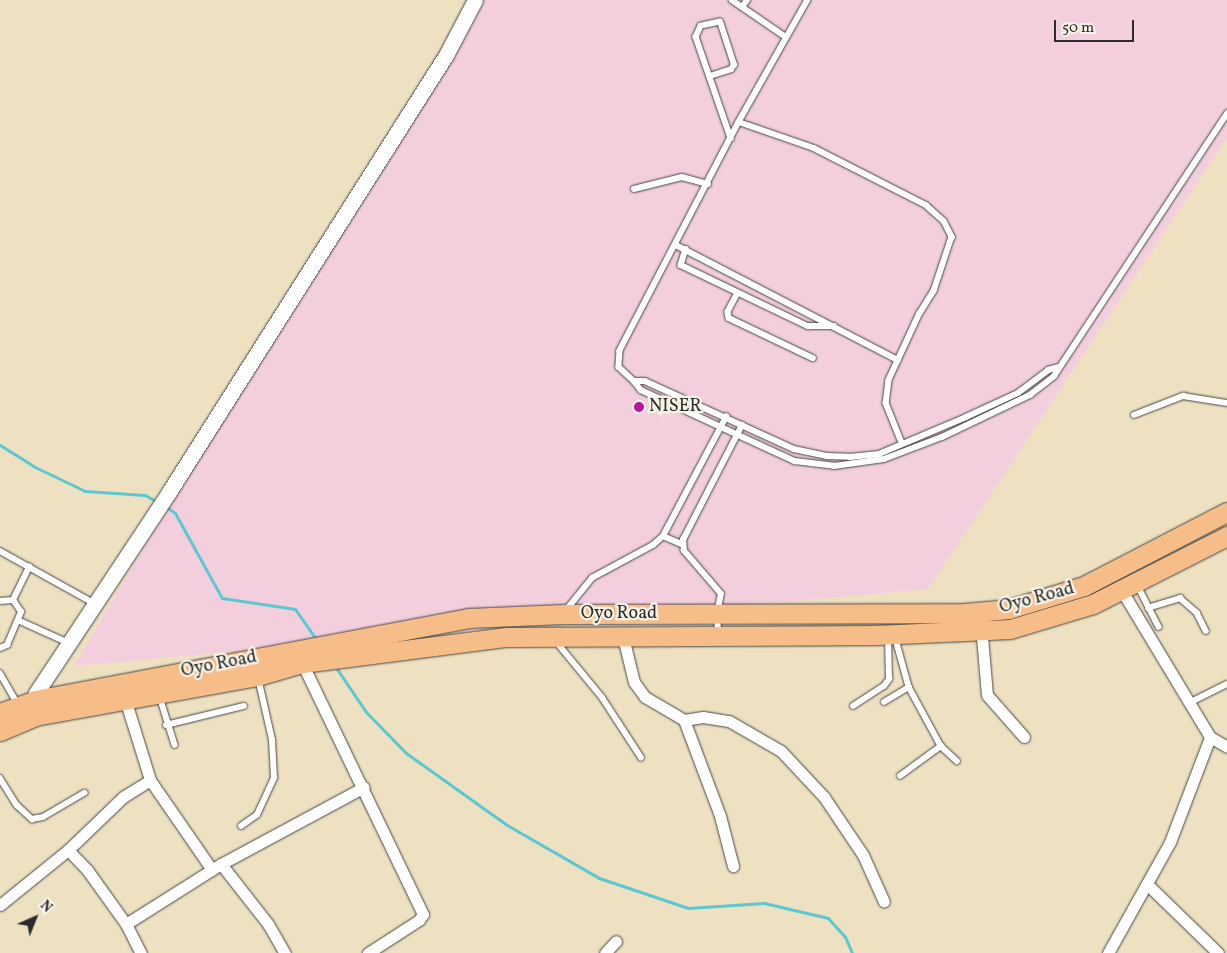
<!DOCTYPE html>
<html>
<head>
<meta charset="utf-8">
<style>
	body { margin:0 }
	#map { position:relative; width:1227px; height:953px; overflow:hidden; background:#ede1c2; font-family:Vollkorn,serif }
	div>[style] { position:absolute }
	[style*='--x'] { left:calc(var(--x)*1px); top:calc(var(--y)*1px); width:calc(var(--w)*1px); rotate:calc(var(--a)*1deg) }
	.built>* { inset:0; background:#f3cfde }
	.stream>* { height:3px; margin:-1.5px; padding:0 1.5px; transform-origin:1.5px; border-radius:1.5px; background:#5bc8d0 }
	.roads { filter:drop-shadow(0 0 1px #484642) drop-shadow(0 0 1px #484642) }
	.service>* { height:5.5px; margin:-2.75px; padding:0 2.75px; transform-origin:2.75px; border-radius:2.75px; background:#fff }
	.minor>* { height:11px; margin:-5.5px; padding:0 5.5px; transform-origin:5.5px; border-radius:5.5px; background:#fff }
	.tertiary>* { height:15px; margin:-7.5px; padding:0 7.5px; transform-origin:7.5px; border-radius:7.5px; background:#fff }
	.trunk>* { height:19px; margin:-9.5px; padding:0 9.5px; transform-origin:9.5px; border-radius:9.5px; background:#f7bd88 }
	.dots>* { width:14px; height:14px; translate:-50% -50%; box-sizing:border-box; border:2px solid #f7f3e8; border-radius:50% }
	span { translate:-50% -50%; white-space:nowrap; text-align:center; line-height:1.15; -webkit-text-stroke:4.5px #f7f3e8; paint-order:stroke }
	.poi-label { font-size:18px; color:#2b2b2b }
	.left { translate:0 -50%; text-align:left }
	.street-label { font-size:18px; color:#2b2b2b }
	.north { position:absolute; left:10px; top:893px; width:50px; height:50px; -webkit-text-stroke:4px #f7f3e8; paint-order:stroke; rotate:44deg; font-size:14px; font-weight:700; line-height:20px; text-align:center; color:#2b2b2b }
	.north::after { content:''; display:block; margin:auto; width:18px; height:22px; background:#2b2b2b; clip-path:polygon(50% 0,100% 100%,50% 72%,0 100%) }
	.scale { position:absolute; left:1054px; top:20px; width:80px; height:22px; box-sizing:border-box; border:2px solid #2b2b2b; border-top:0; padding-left:6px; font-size:15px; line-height:18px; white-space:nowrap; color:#2b2b2b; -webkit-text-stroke:4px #f7f3e8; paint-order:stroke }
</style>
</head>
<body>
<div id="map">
	<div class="built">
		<div style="clip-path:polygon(469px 0,1227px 0,1227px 138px,928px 589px,74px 666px)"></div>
	</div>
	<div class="stream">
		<div style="--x:0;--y:445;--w:41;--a:32.2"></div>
		<div style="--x:35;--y:467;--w:55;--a:25.6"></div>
		<div style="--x:85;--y:491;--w:60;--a:3.8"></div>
		<div style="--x:145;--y:495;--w:14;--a:30"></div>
		<div style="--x:165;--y:506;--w:12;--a:35"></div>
		<div style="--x:175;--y:513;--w:97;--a:61.1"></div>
		<div style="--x:222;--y:598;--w:74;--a:8.6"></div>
		<div style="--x:295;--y:609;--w:38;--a:55"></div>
		<div style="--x:335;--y:666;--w:55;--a:56"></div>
		<div style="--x:366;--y:712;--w:57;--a:45.7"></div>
		<div style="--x:406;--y:753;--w:124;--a:35.5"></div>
		<div style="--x:507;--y:825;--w:106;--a:29.9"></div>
		<div style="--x:599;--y:878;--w:94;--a:18.6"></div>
		<div style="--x:688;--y:908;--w:76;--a:-3.8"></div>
		<div style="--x:764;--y:903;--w:66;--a:13.2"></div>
		<div style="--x:828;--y:918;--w:25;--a:48"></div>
		<div style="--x:845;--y:937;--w:17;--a:66"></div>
	</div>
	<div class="roads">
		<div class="service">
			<div style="--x:732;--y:0;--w:65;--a:34.4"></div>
			<div style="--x:808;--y:0;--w:140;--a:119.5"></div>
			<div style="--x:739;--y:122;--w:258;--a:117.5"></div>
			<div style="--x:620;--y:351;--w:16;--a:94"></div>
			<div style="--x:619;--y:367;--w:21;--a:43"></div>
			<div style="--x:634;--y:381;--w:11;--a:0"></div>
			<div style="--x:645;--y:381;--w:164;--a:24.5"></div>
			<div style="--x:794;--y:449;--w:34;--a:12"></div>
			<div style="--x:827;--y:456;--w:23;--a:2"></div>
			<div style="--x:850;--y:457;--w:29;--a:-6"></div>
			<div style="--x:879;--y:454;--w:95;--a:-23"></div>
			<div style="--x:966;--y:417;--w:57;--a:-24.8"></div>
			<div style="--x:1018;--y:393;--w:38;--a:-37"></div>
			<div style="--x:1048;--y:370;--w:11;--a:-15"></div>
			<div style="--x:742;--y:7;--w:9;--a:-54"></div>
			<div style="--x:710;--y:76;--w:22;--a:-18"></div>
			<div style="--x:731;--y:69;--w:5;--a:-53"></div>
			<div style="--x:734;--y:65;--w:45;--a:-108"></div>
			<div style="--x:720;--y:22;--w:19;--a:168"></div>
			<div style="--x:701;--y:26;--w:12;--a:114"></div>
			<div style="--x:696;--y:37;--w:107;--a:70.9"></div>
			<div style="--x:739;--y:122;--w:79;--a:19.1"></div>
			<div style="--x:814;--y:148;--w:126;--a:27"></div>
			<div style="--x:926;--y:205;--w:24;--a:42"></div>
			<div style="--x:944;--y:221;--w:18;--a:63"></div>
			<div style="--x:952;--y:237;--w:57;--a:108.4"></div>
			<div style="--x:934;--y:291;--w:26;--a:122"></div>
			<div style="--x:920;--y:313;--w:74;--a:114.8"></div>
			<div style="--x:889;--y:380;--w:23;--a:97"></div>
			<div style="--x:886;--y:403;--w:43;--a:68.2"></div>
			<div style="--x:634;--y:189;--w:49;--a:-14"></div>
			<div style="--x:682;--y:177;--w:27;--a:15"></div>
			<div style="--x:676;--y:245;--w:250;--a:27.4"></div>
			<div style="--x:686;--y:249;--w:17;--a:107"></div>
			<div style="--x:681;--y:265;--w:141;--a:25.7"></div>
			<div style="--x:808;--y:326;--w:26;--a:0"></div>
			<div style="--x:738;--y:293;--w:21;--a:118"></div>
			<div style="--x:728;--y:312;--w:6;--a:81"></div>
			<div style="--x:729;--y:318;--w:93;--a:25.5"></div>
			<div style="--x:634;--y:381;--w:11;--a:52"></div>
			<div style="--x:641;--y:390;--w:170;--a:24.8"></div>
			<div style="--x:795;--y:461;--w:39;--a:7"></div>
			<div style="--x:834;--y:466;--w:50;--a:-8"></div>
			<div style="--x:884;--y:459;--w:62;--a:-20.8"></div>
			<div style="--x:942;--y:437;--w:98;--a:-25.5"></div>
			<div style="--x:1030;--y:395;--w:31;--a:-38"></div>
			<div style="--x:1054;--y:376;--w:314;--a:-56.6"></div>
			<div style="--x:1134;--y:415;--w:53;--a:-21.2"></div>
			<div style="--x:1183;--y:396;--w:45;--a:9"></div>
			<div style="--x:663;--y:536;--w:21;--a:23"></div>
			<div style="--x:0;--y:551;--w:107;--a:29"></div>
			<div style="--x:1137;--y:584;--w:48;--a:62.9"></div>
			<div style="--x:0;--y:601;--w:13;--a:-4"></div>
			<div style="--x:13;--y:600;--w:37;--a:-64"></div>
			<div style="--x:1148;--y:608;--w:34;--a:-17"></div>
			<div style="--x:1180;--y:598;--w:23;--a:41"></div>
			<div style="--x:1197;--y:613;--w:20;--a:63"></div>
			<div style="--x:567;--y:609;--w:40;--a:-51"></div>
			<div style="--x:592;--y:578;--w:69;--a:-28.4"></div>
			<div style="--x:653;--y:545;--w:13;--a:-42"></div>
			<div style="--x:663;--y:536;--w:135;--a:-62.1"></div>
			<div style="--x:18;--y:620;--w:56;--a:24.3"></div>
			<div style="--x:718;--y:632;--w:18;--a:-93"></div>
			<div style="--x:717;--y:614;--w:20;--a:-79"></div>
			<div style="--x:721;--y:594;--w:57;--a:-130.7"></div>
			<div style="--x:684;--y:551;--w:11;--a:-95"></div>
			<div style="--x:683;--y:540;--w:129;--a:-62.8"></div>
			<div style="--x:895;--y:636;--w:53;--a:74.6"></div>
			<div style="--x:909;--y:687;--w:67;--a:61.5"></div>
			<div style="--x:941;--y:746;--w:22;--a:43"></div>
			<div style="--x:555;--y:640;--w:74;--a:50.5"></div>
			<div style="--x:602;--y:697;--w:72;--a:57"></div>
			<div style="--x:0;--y:648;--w:8;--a:-23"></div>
			<div style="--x:7;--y:645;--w:36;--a:-67"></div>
			<div style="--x:21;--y:612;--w:14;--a:-124"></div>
			<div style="--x:0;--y:673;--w:34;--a:60"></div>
			<div style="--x:160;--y:697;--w:50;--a:72.6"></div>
			<div style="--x:884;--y:702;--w:29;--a:-31"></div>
			<div style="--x:1189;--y:703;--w:42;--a:-26.6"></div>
			<div style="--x:853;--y:706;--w:37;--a:-33"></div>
			<div style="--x:884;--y:686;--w:9;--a:-54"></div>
			<div style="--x:889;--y:679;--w:42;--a:-91.4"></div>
			<div style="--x:166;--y:725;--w:80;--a:-13.7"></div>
			<div style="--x:900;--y:776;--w:51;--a:-36.2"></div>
			<div style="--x:0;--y:778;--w:32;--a:58"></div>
			<div style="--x:17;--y:805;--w:21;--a:43"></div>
			<div style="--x:32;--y:819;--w:11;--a:-10"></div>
			<div style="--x:43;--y:817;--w:48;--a:-30.3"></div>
			<div style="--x:241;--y:826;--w:19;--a:-35"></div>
			<div style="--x:257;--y:815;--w:41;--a:-65.3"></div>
			<div style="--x:274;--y:778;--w:38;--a:-93"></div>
			<div style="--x:272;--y:740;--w:64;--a:-102.7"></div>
		</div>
		<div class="minor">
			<div style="--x:981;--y:625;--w:70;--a:85.1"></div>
			<div style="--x:987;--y:695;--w:56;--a:48.6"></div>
			<div style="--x:623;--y:637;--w:46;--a:76.3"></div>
			<div style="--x:634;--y:682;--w:19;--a:54"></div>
			<div style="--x:645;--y:697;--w:45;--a:30.5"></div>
			<div style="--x:684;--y:720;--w:103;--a:69.4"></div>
			<div style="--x:720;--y:816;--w:52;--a:75.4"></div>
			<div style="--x:302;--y:663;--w:279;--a:64.3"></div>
			<div style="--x:423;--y:914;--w:7;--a:124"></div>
			<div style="--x:419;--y:920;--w:61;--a:147.1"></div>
			<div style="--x:125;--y:699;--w:85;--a:72.8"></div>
			<div style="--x:150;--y:780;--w:109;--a:55.4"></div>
			<div style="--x:684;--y:720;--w:19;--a:-9"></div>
			<div style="--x:703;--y:717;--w:26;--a:9"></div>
			<div style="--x:729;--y:721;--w:60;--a:30"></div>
			<div style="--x:781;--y:751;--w:63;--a:46.9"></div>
			<div style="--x:824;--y:797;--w:70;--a:56.1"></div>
			<div style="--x:863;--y:855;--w:51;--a:65.9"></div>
			<div style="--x:1210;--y:737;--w:20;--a:30"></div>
			<div style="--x:68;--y:850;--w:76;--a:-43.9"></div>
			<div style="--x:123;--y:797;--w:32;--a:-32"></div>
			<div style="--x:221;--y:864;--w:76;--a:51.9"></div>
			<div style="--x:268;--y:924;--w:34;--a:60"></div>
			<div style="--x:1147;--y:884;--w:99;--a:44.2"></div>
			<div style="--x:0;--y:905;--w:87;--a:-39"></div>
			<div style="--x:68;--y:850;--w:29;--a:46"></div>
			<div style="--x:88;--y:871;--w:65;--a:54.4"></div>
			<div style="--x:126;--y:924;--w:33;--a:63"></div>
			<div style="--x:126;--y:924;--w:112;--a:-32.3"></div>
			<div style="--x:221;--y:864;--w:162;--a:-28.3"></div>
			<div style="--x:605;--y:953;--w:16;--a:-47"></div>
			<div style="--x:1108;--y:953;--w:127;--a:-60.8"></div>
			<div style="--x:1170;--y:842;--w:112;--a:-69.1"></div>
			<div style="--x:1210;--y:737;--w:170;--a:-121.1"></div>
		</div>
		<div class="tertiary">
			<div style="--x:35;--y:710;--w:17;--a:-87"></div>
			<div style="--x:36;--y:693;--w:241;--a:-56.5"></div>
			<div style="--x:169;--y:492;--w:517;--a:-57.63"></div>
			<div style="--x:446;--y:55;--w:62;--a:-62.2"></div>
		</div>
		<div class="trunk">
			<div style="--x:0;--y:713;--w:37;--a:-20"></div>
			<div style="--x:35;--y:700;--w:441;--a:-10.7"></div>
			<div style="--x:468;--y:618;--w:96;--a:-2.4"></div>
			<div style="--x:564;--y:614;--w:400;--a:-0.1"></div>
			<div style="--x:964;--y:613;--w:45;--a:-5.1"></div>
			<div style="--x:1009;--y:609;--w:78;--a:-17"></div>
			<div style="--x:1084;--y:586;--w:161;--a:-27.4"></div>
			<div style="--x:0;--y:731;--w:38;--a:-23"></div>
			<div style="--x:35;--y:716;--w:226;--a:-10.2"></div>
			<div style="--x:257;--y:676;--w:47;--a:-16.1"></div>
			<div style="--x:302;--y:663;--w:206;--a:-7.3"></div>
			<div style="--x:506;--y:637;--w:369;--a:-0.3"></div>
			<div style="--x:875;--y:635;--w:135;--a:-2.5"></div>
			<div style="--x:1010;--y:629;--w:87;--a:-16.8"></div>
			<div style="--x:1093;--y:604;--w:150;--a:-26.9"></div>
		</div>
	</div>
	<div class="dots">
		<div style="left:639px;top:407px;background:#b5179e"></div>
	</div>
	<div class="poi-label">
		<span class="left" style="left:649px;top:407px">NISER</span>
	</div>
	<div class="street-label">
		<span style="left:1037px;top:599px;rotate:-15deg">Oyo Road</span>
		<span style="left:619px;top:614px">Oyo Road</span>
		<span style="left:219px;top:665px;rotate:-11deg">Oyo Road</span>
	</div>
	<div class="north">N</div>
	<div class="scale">50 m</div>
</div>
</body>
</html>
